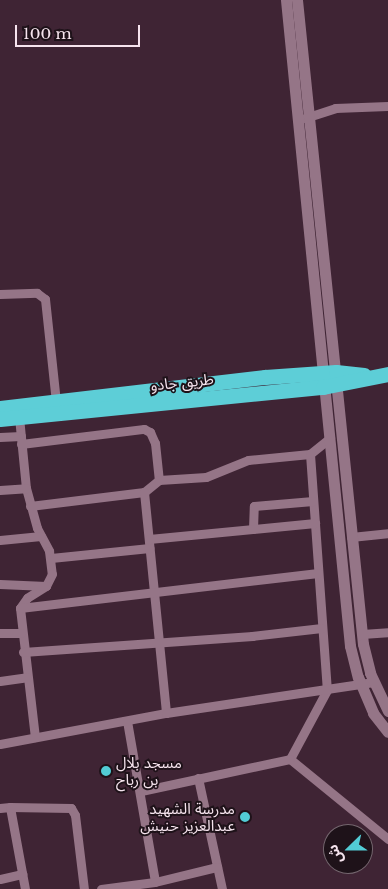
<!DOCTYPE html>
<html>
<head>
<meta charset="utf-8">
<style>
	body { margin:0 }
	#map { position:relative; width:388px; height:889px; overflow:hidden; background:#3f2434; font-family:"Libre Baskerville","Noto Sans Arabic",serif }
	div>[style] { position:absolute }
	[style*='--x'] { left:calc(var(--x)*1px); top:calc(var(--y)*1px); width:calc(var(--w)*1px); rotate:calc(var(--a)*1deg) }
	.street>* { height:9px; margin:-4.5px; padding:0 4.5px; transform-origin:4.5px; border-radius:4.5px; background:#957587 }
	.secondary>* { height:11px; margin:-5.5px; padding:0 5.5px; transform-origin:5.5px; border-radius:5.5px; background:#957587 }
	.highway>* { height:15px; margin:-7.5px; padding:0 7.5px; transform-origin:7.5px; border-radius:7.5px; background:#5dced7 }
	.dots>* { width:14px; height:14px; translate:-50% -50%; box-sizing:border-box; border:2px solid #1e1219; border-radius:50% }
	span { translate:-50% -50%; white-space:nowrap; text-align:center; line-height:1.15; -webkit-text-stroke:4px #1e1219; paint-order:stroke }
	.street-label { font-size:15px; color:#f6e4ee }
	.poi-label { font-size:15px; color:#f6e4ee }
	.left { translate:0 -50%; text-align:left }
	.right { translate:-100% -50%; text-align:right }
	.north { position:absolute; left:323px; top:824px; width:50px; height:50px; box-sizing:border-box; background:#1e1219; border:1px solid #74666e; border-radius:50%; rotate:248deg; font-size:14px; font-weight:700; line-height:20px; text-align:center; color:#f6e4ee }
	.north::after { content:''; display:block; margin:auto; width:18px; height:22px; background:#52ccd5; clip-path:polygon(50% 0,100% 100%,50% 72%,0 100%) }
	.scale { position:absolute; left:15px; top:25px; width:125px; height:22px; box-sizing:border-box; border:2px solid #f6e4ee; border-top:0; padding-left:6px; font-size:15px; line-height:18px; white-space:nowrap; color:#f6e4ee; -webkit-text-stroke:4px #1e1219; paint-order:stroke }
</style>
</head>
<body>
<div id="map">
	<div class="street">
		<div style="--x:305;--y:118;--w:32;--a:-18"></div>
		<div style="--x:335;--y:108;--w:53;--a:-2.2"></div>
		<div style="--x:0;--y:294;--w:37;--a:-2"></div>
		<div style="--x:37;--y:293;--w:10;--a:37"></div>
		<div style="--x:45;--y:299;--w:104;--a:83.9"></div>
		<div style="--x:19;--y:417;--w:71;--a:84.4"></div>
		<div style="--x:26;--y:488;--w:41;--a:74.6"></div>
		<div style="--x:37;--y:528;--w:26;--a:62"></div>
		<div style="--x:49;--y:551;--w:23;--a:83"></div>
		<div style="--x:52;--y:574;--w:13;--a:117"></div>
		<div style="--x:46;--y:586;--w:22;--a:148"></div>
		<div style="--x:27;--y:598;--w:12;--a:125"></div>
		<div style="--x:20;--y:608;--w:130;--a:83.4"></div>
		<div style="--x:0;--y:437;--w:21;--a:-3"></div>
		<div style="--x:21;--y:444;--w:124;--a:-7"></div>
		<div style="--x:144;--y:429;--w:7;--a:27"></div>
		<div style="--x:150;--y:432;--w:12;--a:66"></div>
		<div style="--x:155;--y:443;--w:37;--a:84"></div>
		<div style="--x:159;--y:480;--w:19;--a:141"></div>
		<div style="--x:310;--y:454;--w:237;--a:85.9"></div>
		<div style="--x:327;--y:690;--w:78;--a:118.2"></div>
		<div style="--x:290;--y:759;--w:127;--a:39.2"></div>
		<div style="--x:159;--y:480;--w:47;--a:-3.7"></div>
		<div style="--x:206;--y:477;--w:45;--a:-22"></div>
		<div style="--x:248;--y:460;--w:62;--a:-5.5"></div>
		<div style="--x:310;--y:454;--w:26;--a:-39"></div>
		<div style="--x:0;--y:490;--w:26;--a:-4"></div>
		<div style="--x:30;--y:506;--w:115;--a:-7"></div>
		<div style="--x:144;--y:492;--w:222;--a:84.3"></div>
		<div style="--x:253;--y:529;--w:23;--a:-88"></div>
		<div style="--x:254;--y:506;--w:59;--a:-4.8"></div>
		<div style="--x:351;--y:537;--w:37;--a:-6"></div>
		<div style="--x:149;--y:539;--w:167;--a:-5.5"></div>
		<div style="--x:0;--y:540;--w:41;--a:-5.6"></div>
		<div style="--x:51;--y:558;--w:99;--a:-5.8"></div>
		<div style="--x:0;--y:584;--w:46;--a:2.5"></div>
		<div style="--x:20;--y:608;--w:300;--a:-6.7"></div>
		<div style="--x:0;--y:633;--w:21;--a:0"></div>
		<div style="--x:362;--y:634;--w:26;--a:-4"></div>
		<div style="--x:23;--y:652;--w:230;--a:-4"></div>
		<div style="--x:252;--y:636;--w:70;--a:-6.5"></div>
		<div style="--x:0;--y:681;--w:27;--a:-8"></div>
		<div style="--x:127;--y:721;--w:163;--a:80.1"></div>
		<div style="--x:0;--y:744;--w:169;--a:-10.6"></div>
		<div style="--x:166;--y:713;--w:210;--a:-8.5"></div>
		<div style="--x:198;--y:778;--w:114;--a:77.8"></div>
		<div style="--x:141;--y:791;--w:152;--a:-12.1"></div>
		<div style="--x:0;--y:808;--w:10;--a:-6"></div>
		<div style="--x:0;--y:879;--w:23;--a:-13"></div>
		<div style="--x:25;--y:889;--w:83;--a:-100.4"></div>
		<div style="--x:10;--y:807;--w:61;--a:0.9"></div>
		<div style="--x:71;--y:808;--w:8;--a:60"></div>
		<div style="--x:75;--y:815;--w:75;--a:83.1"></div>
		<div style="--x:101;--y:889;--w:54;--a:-7.4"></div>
		<div style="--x:155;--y:882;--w:64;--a:-13.6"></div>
	</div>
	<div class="secondary">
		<div style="--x:286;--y:0;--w:649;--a:84.34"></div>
		<div style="--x:350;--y:646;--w:32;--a:76"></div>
		<div style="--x:358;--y:677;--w:39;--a:67"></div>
		<div style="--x:373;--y:713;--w:24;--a:52"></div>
		<div style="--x:297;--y:0;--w:647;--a:84.15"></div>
		<div style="--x:363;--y:644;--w:30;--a:76"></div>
		<div style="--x:370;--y:673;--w:42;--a:64.7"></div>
	</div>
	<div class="highway">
		<div style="--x:0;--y:408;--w:267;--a:-6.7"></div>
		<div style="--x:265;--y:377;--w:71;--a:-4"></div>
		<div style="--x:336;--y:372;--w:28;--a:6"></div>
		<div style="--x:0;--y:419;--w:325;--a:-5.7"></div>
		<div style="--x:323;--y:387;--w:66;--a:-11.3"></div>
	</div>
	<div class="dots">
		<div style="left:106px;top:771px;background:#52ccd5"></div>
		<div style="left:245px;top:817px;background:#52ccd5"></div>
	</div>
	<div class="street-label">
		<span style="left:182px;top:382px;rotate:-6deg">طريق جادو</span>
	</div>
	<div class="poi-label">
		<span class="left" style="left:116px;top:771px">مسجد بلال<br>بن رباح</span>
		<span class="right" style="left:235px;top:817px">مدرسة الشهيد<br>عبدالعزيز حنيش</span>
	</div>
	<div class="north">ش</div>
	<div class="scale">100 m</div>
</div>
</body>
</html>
